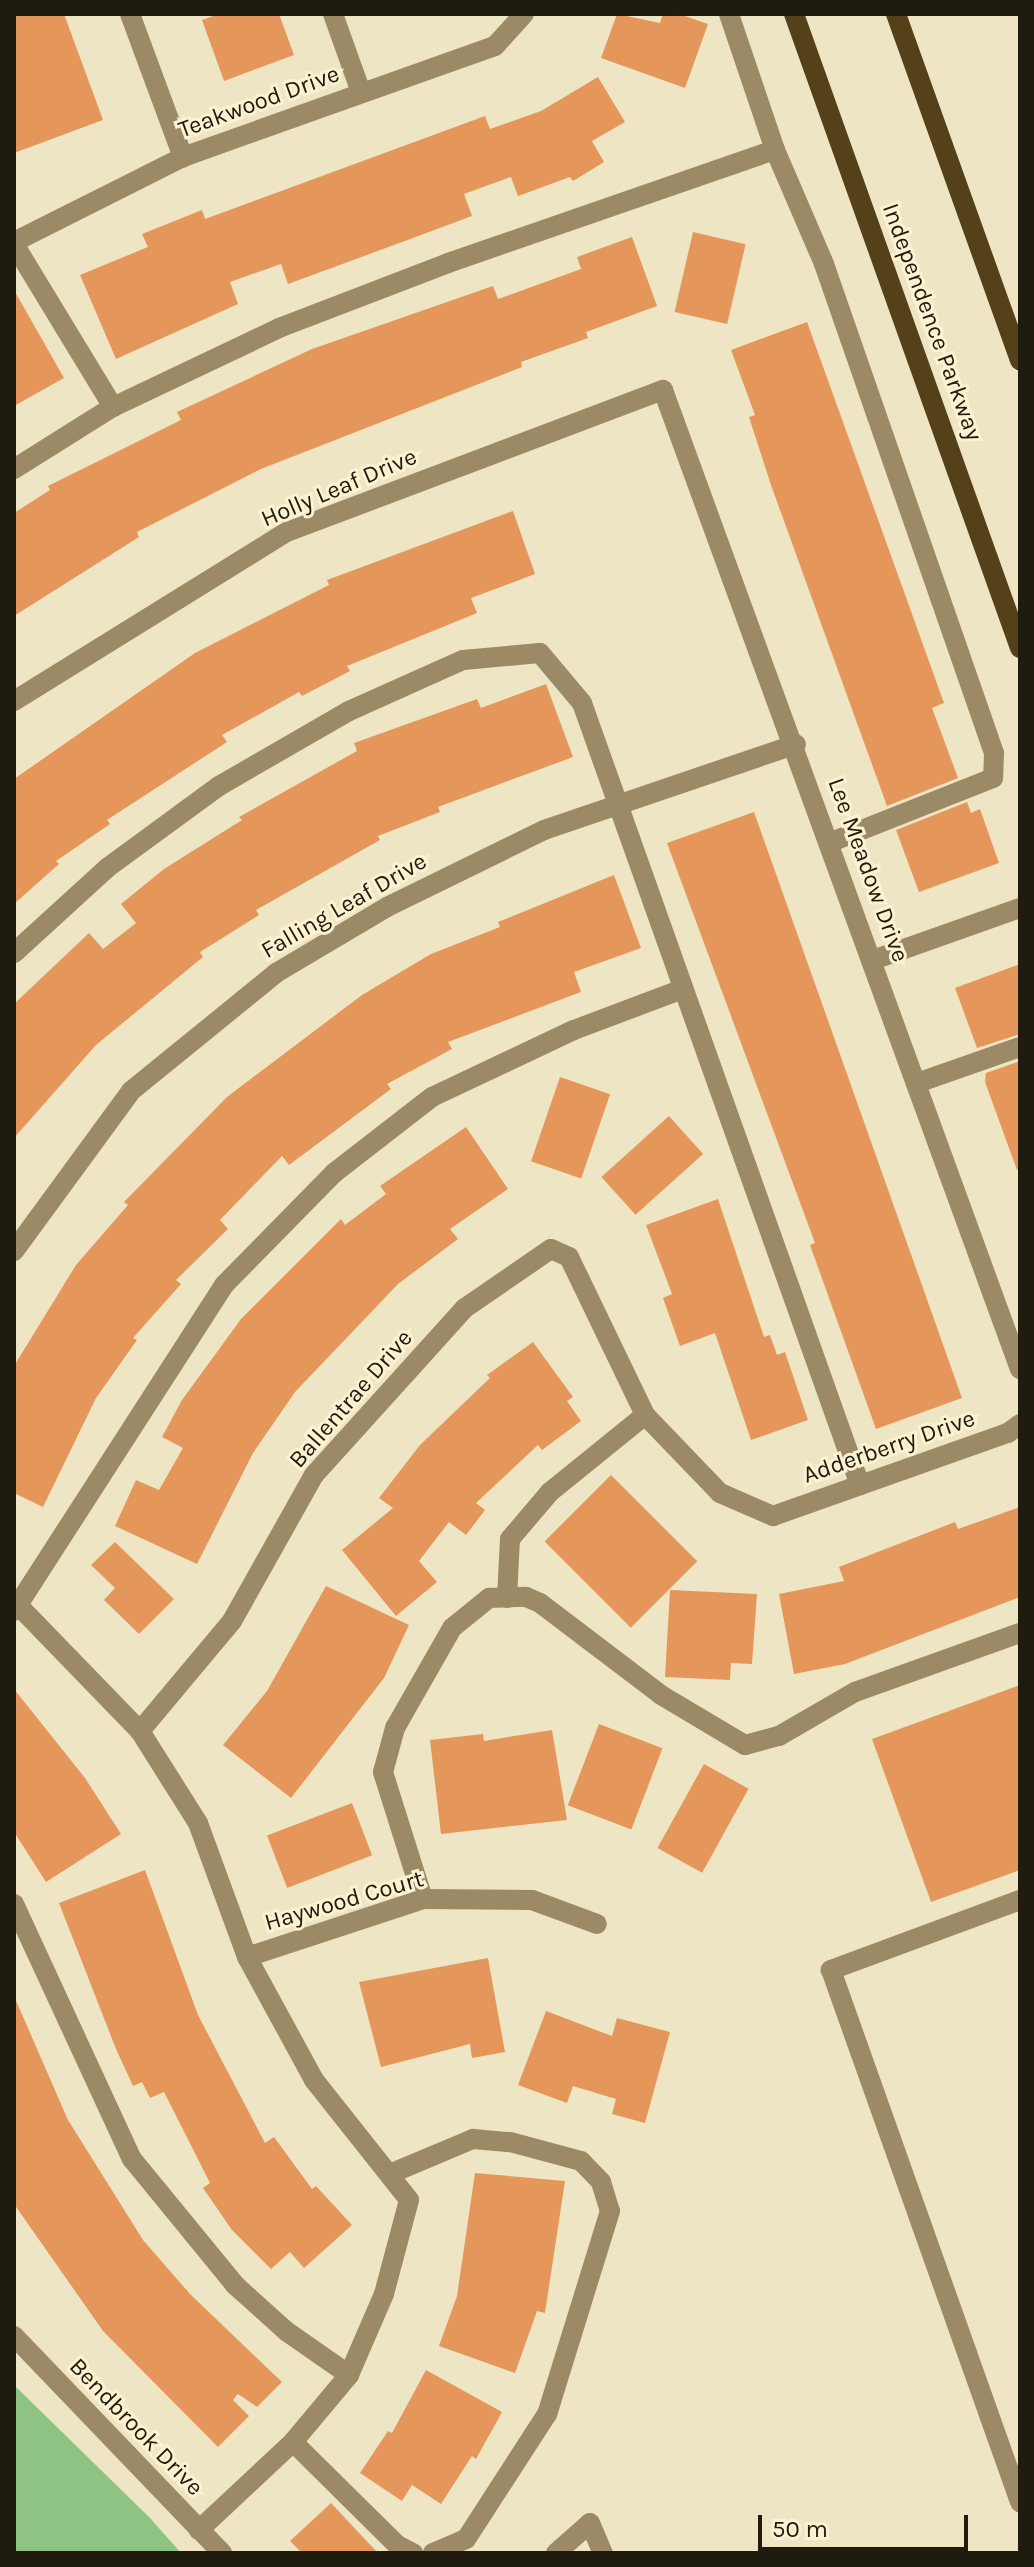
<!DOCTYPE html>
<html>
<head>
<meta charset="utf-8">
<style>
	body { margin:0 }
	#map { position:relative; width:1034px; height:2567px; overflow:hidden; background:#eee5c4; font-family:Karla,sans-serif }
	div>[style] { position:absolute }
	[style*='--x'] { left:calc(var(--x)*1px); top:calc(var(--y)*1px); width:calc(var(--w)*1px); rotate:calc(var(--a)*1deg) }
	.green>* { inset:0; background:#8dc383 }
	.building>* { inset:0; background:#e5975b; transform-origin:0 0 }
	.minor>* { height:20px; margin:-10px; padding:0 10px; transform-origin:10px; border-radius:10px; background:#9c8966 }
	.major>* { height:20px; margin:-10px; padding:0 10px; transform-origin:10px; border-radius:10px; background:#544119 }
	span { translate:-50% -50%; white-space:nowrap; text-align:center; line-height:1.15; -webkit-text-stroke:6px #fcf2d1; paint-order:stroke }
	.street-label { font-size:24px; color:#1f1b0f }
	.frame { position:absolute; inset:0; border:16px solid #1f1b0f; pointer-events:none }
	.scale { position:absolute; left:758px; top:2515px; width:210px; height:36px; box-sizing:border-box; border:4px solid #1f1b0f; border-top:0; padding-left:10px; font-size:24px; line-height:28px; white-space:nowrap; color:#1f1b0f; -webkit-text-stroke:6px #fcf2d1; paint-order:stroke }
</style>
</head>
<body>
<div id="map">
	<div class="green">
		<div style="clip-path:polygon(14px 2385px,150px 2518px,181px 2553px,14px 2553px)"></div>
	</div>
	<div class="building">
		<div style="clip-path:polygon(14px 14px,64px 14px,103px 120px,14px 153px)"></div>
		<div style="clip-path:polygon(219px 14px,279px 14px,294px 55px,224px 81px,202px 20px)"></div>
		<div style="clip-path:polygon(617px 14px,660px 23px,663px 14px,679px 14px,708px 24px,685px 88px,601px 58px)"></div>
		<div style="clip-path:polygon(598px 77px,625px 122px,592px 141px,604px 162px,573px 181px,570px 177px,518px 196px,511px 177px,464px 194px,472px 216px,394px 245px,288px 284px,281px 264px,230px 282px,238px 304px,116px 359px,80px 275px,148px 247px,142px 234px,202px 210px,205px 219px,485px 116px,490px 129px,541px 111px)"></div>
		<div style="left:693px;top:232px;width:54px;height:82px;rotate:13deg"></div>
		<div style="clip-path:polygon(632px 237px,657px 306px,586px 332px,588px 338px,521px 362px,522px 367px,261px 469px,137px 532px,139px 537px,14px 616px,14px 513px,50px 490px,48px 486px,181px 420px,177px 412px,312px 349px,493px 286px,498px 299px,581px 269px,577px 257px)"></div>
		<div style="clip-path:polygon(14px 290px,64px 378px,14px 406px)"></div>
		<div style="clip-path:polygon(807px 322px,944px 703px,932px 708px,958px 778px,887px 806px,771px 485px,749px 417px,755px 415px,731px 350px)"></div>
		<div style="clip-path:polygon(513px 511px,535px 574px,471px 598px,477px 613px,347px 666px,350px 671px,302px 696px,299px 692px,222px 735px,227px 742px,107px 820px,110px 824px,56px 861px,59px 864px,14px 904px,14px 779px,195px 653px,329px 585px,327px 580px)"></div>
		<div style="clip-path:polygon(546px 684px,573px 757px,438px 807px,440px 812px,378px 836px,380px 840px,256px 910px,259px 915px,200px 952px,203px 957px,96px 1045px,14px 1138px,14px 1004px,89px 933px,103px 949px,136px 923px,121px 904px,164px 869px,242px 820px,239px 817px,357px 751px,354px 743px,477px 699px,481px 708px)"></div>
		<div style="clip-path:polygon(967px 802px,971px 813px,980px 809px,999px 863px,919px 892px,896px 830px)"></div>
		<div style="clip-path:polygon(754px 812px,962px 1398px,876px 1429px,810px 1245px,815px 1243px,667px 843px)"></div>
		<div style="clip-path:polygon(614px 875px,641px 948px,574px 972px,581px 992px,448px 1042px,452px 1049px,387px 1084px,391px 1089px,289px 1165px,282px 1156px,220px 1220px,228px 1229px,176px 1280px,181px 1284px,133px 1338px,137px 1340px,96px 1398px,43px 1507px,14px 1493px,14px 1366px,76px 1265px,128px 1205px,124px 1202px,227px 1097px,362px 995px,431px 954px,500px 927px,498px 922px)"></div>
		<div style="clip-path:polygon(1020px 964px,1020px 1034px,977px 1048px,955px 988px)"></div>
		<div style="clip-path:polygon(1020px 1061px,1020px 1169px,1017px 1170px,985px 1082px,986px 1073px)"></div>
		<div style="left:560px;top:1077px;width:53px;height:89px;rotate:19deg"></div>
		<div style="left:669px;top:1116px;width:51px;height:91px;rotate:48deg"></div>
		<div style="clip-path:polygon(466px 1127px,508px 1189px,450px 1229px,458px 1239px,398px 1284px,295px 1392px,253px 1453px,197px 1564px,115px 1526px,136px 1480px,159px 1490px,183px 1448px,162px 1437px,182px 1400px,241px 1319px,341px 1219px,345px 1225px,386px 1194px,380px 1186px)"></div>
		<div style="clip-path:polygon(718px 1199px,764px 1337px,770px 1335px,777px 1355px,785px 1352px,808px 1420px,751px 1440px,715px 1333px,680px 1346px,663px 1298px,672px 1294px,646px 1225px)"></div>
		<div style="clip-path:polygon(533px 1342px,573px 1397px,567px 1401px,581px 1421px,542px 1450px,538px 1445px,476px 1503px,485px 1510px,466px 1535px,449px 1522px,419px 1561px,437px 1582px,396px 1616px,342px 1550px,393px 1508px,379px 1498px,420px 1445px,490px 1378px,487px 1375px)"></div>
		<div style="left:611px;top:1475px;width:122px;height:94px;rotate:45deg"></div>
		<div style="clip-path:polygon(1020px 1507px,1020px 1597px,845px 1664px,794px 1674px,779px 1594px,844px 1581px,839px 1567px,955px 1522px,958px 1529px)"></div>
		<div style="clip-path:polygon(115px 1542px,174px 1599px,139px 1634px,104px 1600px,115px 1588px,91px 1565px)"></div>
		<div style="clip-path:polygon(326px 1586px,409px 1625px,384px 1678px,291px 1798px,223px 1745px,267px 1691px)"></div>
		<div style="clip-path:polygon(670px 1590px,757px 1594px,752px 1664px,731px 1663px,730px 1680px,665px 1677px)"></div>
		<div style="clip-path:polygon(1020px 1685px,1020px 1870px,931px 1902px,872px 1739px)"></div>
		<div style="clip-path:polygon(14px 1689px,85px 1778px,121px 1834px,46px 1882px,14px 1832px)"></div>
		<div style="left:599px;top:1724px;width:68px;height:87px;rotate:21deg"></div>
		<div style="clip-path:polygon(552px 1730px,567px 1820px,441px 1834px,430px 1740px,483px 1734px,484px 1741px)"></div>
		<div style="left:704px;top:1764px;width:51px;height:96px;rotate:29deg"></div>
		<div style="left:352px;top:1803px;width:56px;height:91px;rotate:69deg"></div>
		<div style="clip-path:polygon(145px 1870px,198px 2015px,265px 2143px,274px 2137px,312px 2189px,316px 2186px,352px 2225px,304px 2268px,290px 2252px,271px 2269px,232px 2230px,203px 2188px,210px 2183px,164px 2092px,150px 2098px,142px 2082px,133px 2086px,116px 2049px,59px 1903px)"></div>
		<div style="clip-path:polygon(488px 1958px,505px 2052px,472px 2058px,470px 2044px,381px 2067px,359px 1982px)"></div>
		<div style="clip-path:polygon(14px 1996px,68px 2120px,143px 2240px,190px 2294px,282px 2382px,257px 2407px,238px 2394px,233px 2400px,249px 2416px,218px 2447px,103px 2331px,14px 2204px)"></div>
		<div style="clip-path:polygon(546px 2011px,612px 2036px,617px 2018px,670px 2032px,645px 2123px,612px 2114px,616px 2099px,573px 2086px,567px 2103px,518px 2085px)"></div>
		<div style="clip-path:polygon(475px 2173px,565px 2181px,545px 2313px,537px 2311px,515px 2373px,439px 2346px,457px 2296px)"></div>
		<div style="clip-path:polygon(426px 2370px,502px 2412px,476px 2459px,472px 2456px,441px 2504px,412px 2485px,402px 2501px,360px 2473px,388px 2431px,392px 2433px)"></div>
		<div style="clip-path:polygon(331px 2503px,346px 2519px,378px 2553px,302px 2553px,290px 2541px)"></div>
	</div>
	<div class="minor">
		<div style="--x:130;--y:14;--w:153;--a:69.7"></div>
		<div style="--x:333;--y:14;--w:83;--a:70.3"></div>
		<div style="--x:775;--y:150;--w:124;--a:66.7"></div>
		<div style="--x:824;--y:264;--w:518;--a:70.83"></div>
		<div style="--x:994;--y:753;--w:25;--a:92"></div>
		<div style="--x:993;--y:778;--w:174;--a:158.4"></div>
		<div style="--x:14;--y:242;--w:189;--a:-26.7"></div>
		<div style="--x:183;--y:157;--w:331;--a:-19.6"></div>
		<div style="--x:495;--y:46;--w:43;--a:-47.8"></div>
		<div style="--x:14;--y:244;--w:191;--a:58.7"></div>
		<div style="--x:14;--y:469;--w:117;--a:-32.1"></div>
		<div style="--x:113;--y:407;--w:184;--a:-25.4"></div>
		<div style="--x:279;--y:328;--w:181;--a:-21"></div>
		<div style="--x:448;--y:263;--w:346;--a:-19.1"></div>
		<div style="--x:775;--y:150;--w:144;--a:-108.7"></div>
		<div style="--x:14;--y:701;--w:321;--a:-31.8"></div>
		<div style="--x:287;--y:532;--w:402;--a:-20.7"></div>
		<div style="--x:663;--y:390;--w:1042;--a:69.97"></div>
		<div style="--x:14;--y:953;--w:126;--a:-42.4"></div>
		<div style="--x:107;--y:868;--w:139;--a:-36.2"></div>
		<div style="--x:219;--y:786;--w:150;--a:-30"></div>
		<div style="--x:349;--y:711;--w:125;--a:-24.1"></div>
		<div style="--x:463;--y:660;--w:77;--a:-5.2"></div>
		<div style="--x:540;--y:653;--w:65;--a:50"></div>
		<div style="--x:582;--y:703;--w:830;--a:70.43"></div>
		<div style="--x:873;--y:960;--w:156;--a:-19.5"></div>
		<div style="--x:917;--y:1083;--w:109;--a:-19.3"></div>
		<div style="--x:14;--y:1251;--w:198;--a:-53.8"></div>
		<div style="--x:131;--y:1091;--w:187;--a:-39.1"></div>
		<div style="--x:276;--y:973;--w:129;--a:-30.7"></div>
		<div style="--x:387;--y:907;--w:175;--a:-26.1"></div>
		<div style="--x:544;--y:830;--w:266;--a:-18.8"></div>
		<div style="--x:507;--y:1598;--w:59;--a:-87.1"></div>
		<div style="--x:510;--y:1539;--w:62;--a:-49.6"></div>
		<div style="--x:550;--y:1492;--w:122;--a:-39"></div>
		<div style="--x:14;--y:1601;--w:181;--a:45.9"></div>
		<div style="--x:140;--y:1731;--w:109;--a:57.8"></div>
		<div style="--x:198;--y:1823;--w:143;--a:69.9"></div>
		<div style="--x:247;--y:1957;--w:140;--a:61.4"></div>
		<div style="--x:314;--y:2080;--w:153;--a:51.6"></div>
		<div style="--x:409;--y:2200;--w:97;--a:104.9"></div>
		<div style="--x:384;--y:2294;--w:88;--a:113.4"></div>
		<div style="--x:349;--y:2375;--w:87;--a:129.9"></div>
		<div style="--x:293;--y:2442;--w:129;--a:136.9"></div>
		<div style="--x:14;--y:1611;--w:388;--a:-57.2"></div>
		<div style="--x:224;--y:1285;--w:157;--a:-45.5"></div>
		<div style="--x:334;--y:1173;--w:124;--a:-37.8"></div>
		<div style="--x:432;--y:1097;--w:157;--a:-25.3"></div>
		<div style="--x:574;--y:1030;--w:113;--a:-20.7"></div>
		<div style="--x:140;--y:1731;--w:143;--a:-50.1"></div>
		<div style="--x:232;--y:1621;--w:167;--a:-60.7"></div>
		<div style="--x:314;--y:1475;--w:225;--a:-47.9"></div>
		<div style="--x:465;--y:1308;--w:104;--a:-34.5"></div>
		<div style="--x:551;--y:1249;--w:20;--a:24"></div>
		<div style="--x:569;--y:1257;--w:175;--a:64.3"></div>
		<div style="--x:645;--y:1415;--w:108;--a:46.1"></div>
		<div style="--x:720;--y:1493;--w:58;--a:23.5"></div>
		<div style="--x:773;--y:1516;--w:249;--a:-19.5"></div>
		<div style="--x:1008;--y:1433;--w:15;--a:-37"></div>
		<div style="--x:423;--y:1899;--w:133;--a:-107.5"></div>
		<div style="--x:383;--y:1772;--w:46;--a:-74.7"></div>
		<div style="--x:395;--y:1728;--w:115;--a:-60.3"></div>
		<div style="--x:452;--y:1628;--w:48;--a:-39"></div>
		<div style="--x:489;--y:1598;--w:37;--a:-2"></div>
		<div style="--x:526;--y:1597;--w:15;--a:23"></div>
		<div style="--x:540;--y:1603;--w:152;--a:37.2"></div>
		<div style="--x:661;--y:1695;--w:98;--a:30.8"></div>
		<div style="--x:745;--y:1745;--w:35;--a:-15"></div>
		<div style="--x:779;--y:1736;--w:88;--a:-30.1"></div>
		<div style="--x:855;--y:1692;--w:175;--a:-19.7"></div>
		<div style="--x:1020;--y:1900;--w:202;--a:159.7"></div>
		<div style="--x:831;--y:1970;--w:565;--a:70.44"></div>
		<div style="--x:14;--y:1904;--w:281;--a:65.2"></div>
		<div style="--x:132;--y:2159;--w:163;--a:50.7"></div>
		<div style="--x:235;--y:2285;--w:69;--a:42"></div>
		<div style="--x:286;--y:2331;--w:77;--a:34.9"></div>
		<div style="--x:247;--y:1957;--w:185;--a:-18.2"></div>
		<div style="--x:423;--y:1899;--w:109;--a:0.5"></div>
		<div style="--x:532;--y:1900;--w:69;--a:20.3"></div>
		<div style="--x:392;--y:2173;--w:88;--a:-22.8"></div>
		<div style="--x:473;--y:2139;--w:37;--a:5"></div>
		<div style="--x:510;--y:2142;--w:73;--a:15"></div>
		<div style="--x:581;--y:2161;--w:29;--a:46"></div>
		<div style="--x:601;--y:2182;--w:30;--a:73"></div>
		<div style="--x:610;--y:2211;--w:213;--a:107.2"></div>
		<div style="--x:547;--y:2414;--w:149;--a:122.9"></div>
		<div style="--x:466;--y:2539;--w:36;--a:157"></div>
		<div style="--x:14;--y:2336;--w:301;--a:46.2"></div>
		<div style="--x:293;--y:2442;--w:146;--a:44.7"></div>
		<div style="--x:397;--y:2545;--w:18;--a:27"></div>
		<div style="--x:556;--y:2553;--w:45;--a:-41.4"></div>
		<div style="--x:590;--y:2523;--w:33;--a:67"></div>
	</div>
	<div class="major">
		<div style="--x:794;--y:14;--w:673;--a:70.38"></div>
		<div style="--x:896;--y:14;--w:368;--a:70.3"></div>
	</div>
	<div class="street-label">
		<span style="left:259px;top:102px;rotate:-20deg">Teakwood Drive</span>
		<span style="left:932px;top:322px;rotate:70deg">Independence Parkway</span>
		<span style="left:339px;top:488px;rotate:-23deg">Holly Leaf Drive</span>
		<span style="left:868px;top:870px;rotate:70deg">Lee Meadow Drive</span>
		<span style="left:344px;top:906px;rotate:-30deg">Falling Leaf Drive</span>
		<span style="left:351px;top:1399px;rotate:-49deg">Ballentrae Drive</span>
		<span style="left:889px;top:1447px;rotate:-19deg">Adderberry Drive</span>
		<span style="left:344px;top:1901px;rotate:-16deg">Haywood Court</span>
		<span style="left:136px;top:2427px;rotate:46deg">Bendbrook Drive</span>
	</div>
	<div class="frame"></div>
	<div class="scale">50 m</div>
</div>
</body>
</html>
